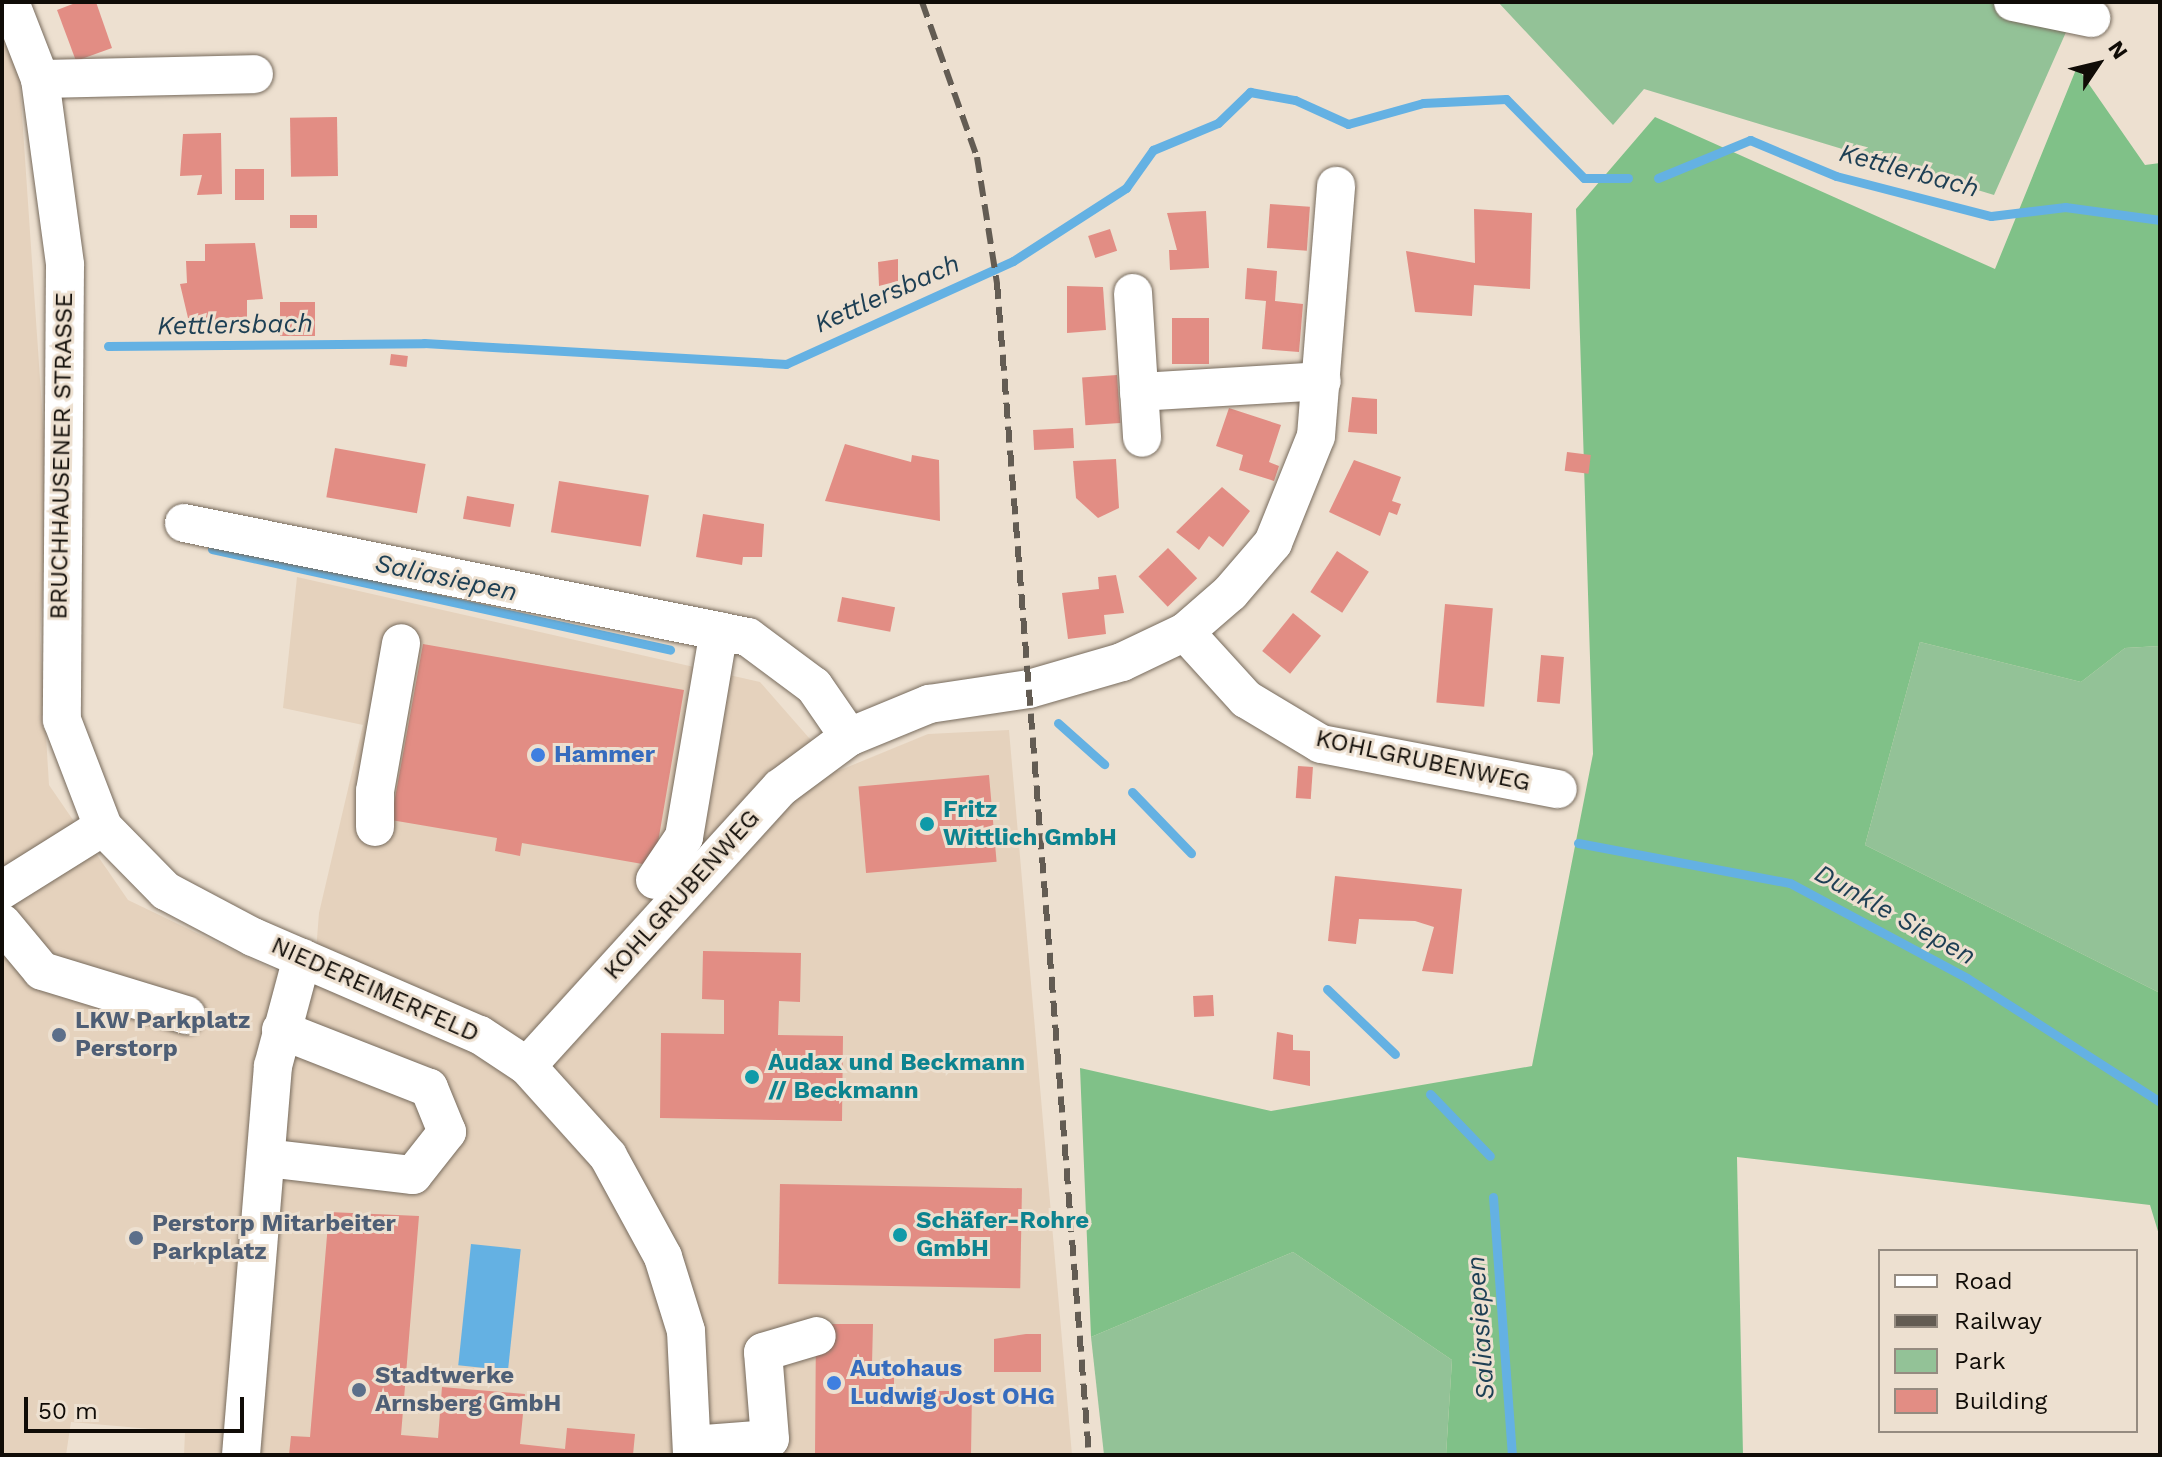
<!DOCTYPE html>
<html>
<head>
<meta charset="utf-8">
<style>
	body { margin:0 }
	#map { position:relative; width:2162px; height:1457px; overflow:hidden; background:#ede0d0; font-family:"Work Sans",sans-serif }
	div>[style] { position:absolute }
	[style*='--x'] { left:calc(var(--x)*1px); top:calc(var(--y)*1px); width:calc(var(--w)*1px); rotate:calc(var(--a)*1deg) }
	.built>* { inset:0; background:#e5d2bd }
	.green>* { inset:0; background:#93c297 }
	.forest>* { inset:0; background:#80c188 }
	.water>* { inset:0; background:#64b1e3; transform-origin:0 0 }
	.stream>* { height:9px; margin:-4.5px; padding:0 4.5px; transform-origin:4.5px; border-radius:4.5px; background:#64b1e3 }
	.building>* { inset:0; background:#e28d84; transform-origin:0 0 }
	.roads { filter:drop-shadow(0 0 2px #776b5d) drop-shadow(0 0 2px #776b5d) }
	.minor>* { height:38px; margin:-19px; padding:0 19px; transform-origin:19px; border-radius:19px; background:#fff }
	.rail>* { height:6px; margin-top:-3px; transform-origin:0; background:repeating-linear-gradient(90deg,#635c53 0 16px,transparent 0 24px) }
	.dots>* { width:22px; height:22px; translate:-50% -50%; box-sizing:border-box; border:4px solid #ede0d0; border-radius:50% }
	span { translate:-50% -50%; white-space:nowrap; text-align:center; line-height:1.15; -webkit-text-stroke:6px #ede0d0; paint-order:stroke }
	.street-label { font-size:24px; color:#100c07 }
	.shop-label { font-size:24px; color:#366cbe; font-weight:700 }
	.left { translate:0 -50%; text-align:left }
	.culture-label { font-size:24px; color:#0d838f; font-weight:700 }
	.service-label { font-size:24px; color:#4e5e75; font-weight:700 }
	.water-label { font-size:26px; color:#1d3f54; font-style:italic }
	.frame { position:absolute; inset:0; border:4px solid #100c07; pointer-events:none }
	.legend { position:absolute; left:1878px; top:1249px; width:260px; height:184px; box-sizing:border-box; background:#ede0d0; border:2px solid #958b80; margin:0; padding:10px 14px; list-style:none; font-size:24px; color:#100c07 }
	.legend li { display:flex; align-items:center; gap:16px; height:40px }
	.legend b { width:40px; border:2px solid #958b80 }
	.north { position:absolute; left:2058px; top:24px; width:80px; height:80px; -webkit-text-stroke:6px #ede0d0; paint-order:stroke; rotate:55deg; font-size:22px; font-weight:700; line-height:32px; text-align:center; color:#100c07 }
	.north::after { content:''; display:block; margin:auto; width:28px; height:36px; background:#100c07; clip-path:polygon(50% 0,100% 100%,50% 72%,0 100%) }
	.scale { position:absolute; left:24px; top:1397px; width:220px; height:36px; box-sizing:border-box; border:4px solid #100c07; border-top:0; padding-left:10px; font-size:24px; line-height:28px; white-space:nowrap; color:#100c07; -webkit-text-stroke:6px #ede0d0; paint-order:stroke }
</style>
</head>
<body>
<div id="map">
	<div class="built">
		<div style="clip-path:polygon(2px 30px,19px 70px,48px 497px,40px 636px,49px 785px,128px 900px,313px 989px,319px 913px,363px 725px,283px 708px,297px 577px,760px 682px,838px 771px,928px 734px,1009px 730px,1072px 1455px,184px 1455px,185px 1432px,71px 1422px,66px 1455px,2px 1455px)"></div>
	</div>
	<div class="green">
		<div style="clip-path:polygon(1498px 2px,2062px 2px,2078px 5px,1994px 195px,1644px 89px,1613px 125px)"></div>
		<div style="clip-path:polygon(1920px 642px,2081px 682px,2125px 648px,2160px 646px,2160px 993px,1865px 845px)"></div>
		<div style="clip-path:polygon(1293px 1252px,1452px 1360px,1446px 1455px,1104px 1455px,1091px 1337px)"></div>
	</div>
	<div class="forest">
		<div style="clip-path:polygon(2077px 67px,2145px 165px,2160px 163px,2160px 646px,2125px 648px,2081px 682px,1920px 642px,1865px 845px,2160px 993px,2160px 1238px,2150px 1205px,1737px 1157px,1743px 1455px,1446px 1455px,1452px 1360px,1293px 1252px,1091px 1337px,1080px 1068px,1271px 1111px,1532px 1066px,1593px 754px,1576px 209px,1655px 117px,1995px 269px)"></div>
	</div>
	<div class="water">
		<div style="left:471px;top:1244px;width:50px;height:122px;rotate:6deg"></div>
	</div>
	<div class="stream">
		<div style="--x:1658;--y:178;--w:100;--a:-22.4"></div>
		<div style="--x:1750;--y:140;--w:93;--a:22.7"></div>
		<div style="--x:1836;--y:176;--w:160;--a:14.5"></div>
		<div style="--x:1991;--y:216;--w:75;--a:-6.9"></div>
		<div style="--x:2065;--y:207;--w:96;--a:7.8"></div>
		<div style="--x:108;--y:346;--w:316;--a:-0.5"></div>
		<div style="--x:424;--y:343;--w:363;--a:3.3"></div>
		<div style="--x:786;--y:364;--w:249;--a:-24.4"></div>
		<div style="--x:1013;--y:261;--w:135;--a:-32.9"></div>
		<div style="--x:1126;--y:188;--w:47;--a:-54.6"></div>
		<div style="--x:1153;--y:150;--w:70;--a:-22.6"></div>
		<div style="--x:1218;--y:123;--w:45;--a:-44.1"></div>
		<div style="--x:1250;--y:92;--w:46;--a:10.1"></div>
		<div style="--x:1295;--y:100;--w:58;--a:24.4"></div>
		<div style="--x:1348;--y:124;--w:78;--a:-15.6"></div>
		<div style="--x:1423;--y:103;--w:83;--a:-2.8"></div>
		<div style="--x:1506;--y:99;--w:111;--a:45.4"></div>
		<div style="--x:1584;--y:178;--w:44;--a:0"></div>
		<div style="--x:212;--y:549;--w:469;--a:12.4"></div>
		<div style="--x:1058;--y:723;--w:62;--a:41.7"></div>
		<div style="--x:1132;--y:792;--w:85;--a:46"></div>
		<div style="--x:1578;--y:843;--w:216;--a:10.7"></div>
		<div style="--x:1790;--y:883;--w:201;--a:28.2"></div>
		<div style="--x:1967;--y:978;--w:229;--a:32.7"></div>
		<div style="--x:1327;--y:989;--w:94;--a:43.7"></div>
		<div style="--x:1430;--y:1094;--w:86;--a:45.9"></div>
		<div style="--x:1493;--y:1197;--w:259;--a:85.8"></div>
	</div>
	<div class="building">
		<div style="clip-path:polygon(78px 2px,96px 2px,112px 48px,76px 61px,57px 10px)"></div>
		<div style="left:337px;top:117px;width:59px;height:47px;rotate:89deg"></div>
		<div style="clip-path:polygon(221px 133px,222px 194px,197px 195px,202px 175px,180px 176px,183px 134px)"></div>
		<div style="left:264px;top:169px;width:31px;height:29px;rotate:90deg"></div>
		<div style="left:1270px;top:204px;width:40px;height:44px;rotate:4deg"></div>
		<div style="clip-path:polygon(1474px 209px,1532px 213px,1530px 289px,1474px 285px,1472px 316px,1415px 312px,1406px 251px,1475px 263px)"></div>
		<div style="clip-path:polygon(1206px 211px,1209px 268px,1170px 270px,1169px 250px,1177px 250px,1167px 213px)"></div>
		<div style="left:290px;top:215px;width:27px;height:13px"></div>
		<div style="left:1110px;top:229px;width:23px;height:23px;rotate:72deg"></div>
		<div style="clip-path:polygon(255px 243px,263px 299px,247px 300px,247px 317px,219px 318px,219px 326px,188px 318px,180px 284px,187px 283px,186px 261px,205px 261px,205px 244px)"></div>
		<div style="clip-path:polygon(898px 259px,898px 281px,879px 286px,878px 262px)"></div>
		<div style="clip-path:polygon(1247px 268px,1277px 271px,1275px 301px,1303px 304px,1299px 352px,1262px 349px,1266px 301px,1245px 299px)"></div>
		<div style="clip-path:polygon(1067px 286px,1103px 287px,1106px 330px,1067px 333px)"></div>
		<div style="left:280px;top:302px;width:35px;height:34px"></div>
		<div style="left:1172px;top:318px;width:37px;height:46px"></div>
		<div style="left:391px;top:354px;width:17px;height:11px;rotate:7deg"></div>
		<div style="left:1117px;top:375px;width:48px;height:35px;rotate:86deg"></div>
		<div style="clip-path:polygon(1352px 397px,1377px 399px,1377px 434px,1348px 432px)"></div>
		<div style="clip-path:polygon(1229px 408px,1281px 425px,1269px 462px,1279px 466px,1274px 481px,1239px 470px,1243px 455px,1216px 446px)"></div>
		<div style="left:1073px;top:428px;width:20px;height:40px;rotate:87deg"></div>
		<div style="clip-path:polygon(845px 444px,911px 462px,912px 455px,939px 460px,940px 521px,825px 501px)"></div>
		<div style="left:335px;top:448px;width:92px;height:50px;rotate:10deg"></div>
		<div style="left:1567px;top:452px;width:24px;height:19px;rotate:7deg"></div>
		<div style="clip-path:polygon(1116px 459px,1119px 508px,1098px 518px,1076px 498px,1073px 461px)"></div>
		<div style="clip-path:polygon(1354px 460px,1401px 477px,1392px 501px,1401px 504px,1397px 515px,1389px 512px,1380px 536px,1329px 512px)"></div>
		<div style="left:559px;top:481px;width:91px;height:52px;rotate:9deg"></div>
		<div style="clip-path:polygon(1222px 487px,1250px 511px,1223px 547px,1209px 536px,1199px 550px,1176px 532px)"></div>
		<div style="left:467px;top:496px;width:48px;height:23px;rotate:10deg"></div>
		<div style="clip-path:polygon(703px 514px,764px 524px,762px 557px,743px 557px,742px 565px,696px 557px)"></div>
		<div style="left:1168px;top:548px;width:42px;height:41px;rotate:46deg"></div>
		<div style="left:1337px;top:551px;width:38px;height:49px;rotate:33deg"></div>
		<div style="clip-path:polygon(1116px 575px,1124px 613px,1104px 615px,1106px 634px,1068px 639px,1062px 593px,1099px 589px,1098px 577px)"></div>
		<div style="left:842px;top:597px;width:54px;height:25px;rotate:11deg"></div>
		<div style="left:1445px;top:604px;width:48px;height:99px;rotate:5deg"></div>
		<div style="left:1293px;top:613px;width:36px;height:49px;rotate:39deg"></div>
		<div style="clip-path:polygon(423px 644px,684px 690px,654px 866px,522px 843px,520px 856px,495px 851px,497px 838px,391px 820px)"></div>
		<div style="left:1541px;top:655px;width:23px;height:47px;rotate:5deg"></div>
		<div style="left:1298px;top:766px;width:15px;height:32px;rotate:4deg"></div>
		<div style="left:989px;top:775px;width:87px;height:131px;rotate:85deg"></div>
		<div style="clip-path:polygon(1335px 876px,1462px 889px,1453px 974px,1422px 971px,1434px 927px,1415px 921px,1359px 919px,1356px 944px,1328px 941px)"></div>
		<div style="clip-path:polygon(703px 951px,801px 953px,800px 1002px,779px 1001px,778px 1035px,843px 1036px,842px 1121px,660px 1118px,661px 1033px,724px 1034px,724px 1000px,702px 999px)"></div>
		<div style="left:1213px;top:995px;width:21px;height:20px;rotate:87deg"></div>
		<div style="clip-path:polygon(1277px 1032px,1293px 1035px,1293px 1050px,1310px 1051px,1310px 1086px,1273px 1079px)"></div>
		<div style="left:780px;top:1184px;width:242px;height:100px;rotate:1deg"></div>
		<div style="clip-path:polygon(329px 1212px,419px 1216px,401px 1435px,438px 1438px,442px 1387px,525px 1394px,520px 1444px,565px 1449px,567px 1428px,635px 1434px,633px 1455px,289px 1455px,291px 1436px,310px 1437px)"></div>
		<div style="clip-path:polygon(816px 1324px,873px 1324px,872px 1364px,894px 1364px,894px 1391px,972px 1391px,971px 1455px,815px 1455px)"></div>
		<div style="clip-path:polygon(1026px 1334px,1041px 1334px,1041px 1372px,994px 1372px,994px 1339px)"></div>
	</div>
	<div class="roads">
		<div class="minor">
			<div style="--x:10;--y:2;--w:83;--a:68.7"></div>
			<div style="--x:40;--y:79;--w:188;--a:82.3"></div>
			<div style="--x:65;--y:265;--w:455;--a:90.4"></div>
			<div style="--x:62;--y:720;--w:115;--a:69"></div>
			<div style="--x:103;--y:827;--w:90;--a:45.5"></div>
			<div style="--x:166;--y:891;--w:98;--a:27.9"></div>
			<div style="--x:253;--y:937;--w:247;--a:23.4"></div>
			<div style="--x:480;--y:1035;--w:56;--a:33.4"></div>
			<div style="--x:527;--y:1066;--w:121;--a:48"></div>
			<div style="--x:608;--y:1156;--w:115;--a:61.4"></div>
			<div style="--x:663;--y:1257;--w:77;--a:72.7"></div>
			<div style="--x:686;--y:1331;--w:124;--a:87.2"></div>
			<div style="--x:2013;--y:2;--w:80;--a:11.6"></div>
			<div style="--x:40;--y:79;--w:214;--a:-1.3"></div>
			<div style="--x:1133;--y:293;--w:145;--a:86.4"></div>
			<div style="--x:1139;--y:392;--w:183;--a:-3.4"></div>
			<div style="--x:184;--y:523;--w:575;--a:11.43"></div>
			<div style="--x:748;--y:637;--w:82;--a:36.6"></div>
			<div style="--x:814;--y:686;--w:62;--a:55.5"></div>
			<div style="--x:1185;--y:632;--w:91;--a:47.7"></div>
			<div style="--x:1246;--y:699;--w:87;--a:31"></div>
			<div style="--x:1321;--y:744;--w:241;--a:10.8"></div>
			<div style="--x:375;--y:827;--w:36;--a:-90"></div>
			<div style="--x:375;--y:791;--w:150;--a:-80"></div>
			<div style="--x:655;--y:880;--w:52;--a:-56"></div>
			<div style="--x:684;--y:837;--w:209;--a:-80.4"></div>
			<div style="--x:2;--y:890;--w:119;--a:-32"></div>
			<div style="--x:2;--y:923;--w:62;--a:50.2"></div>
			<div style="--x:42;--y:971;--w:151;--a:17"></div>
			<div style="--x:527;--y:1066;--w:376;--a:-47.7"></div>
			<div style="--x:780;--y:788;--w:86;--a:-36.5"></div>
			<div style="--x:849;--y:737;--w:87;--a:-22.4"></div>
			<div style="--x:929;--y:704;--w:101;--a:-8.5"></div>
			<div style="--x:1029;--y:689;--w:97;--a:-16.2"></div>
			<div style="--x:1122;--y:662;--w:70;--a:-25.5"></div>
			<div style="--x:1185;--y:632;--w:60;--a:-40.9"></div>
			<div style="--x:1230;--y:593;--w:66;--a:-49.3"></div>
			<div style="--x:1273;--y:543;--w:115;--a:-68.1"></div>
			<div style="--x:1316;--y:436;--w:251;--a:-85.4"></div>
			<div style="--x:266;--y:1158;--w:148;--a:6.6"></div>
			<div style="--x:413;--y:1175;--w:55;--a:-51.7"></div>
			<div style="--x:447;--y:1132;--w:48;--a:-112.2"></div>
			<div style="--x:429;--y:1088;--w:159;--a:-158.6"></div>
			<div style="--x:692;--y:1445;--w:78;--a:-4.4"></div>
			<div style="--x:770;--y:1439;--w:87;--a:-94.6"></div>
			<div style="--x:763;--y:1352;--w:56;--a:-16.5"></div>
			<div style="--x:241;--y:1455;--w:390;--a:-85.3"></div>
			<div style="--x:273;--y:1066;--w:112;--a:-75"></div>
		</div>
	</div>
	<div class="rail">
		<div style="--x:922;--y:2;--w:164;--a:70.5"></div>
		<div style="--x:977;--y:157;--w:128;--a:81"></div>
		<div style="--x:997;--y:283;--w:1176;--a:85.51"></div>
	</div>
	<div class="dots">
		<div style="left:538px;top:755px;background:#3f7fe0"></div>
		<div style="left:927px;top:824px;background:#0f9aa8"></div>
		<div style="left:59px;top:1035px;background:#5c6f8a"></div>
		<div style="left:752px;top:1077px;background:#0f9aa8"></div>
		<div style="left:900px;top:1235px;background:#0f9aa8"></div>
		<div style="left:136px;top:1238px;background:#5c6f8a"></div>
		<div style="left:834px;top:1383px;background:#3f7fe0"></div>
		<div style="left:359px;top:1390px;background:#5c6f8a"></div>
	</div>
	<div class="street-label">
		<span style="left:62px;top:456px;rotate:-89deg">BRUCHHAUSENER STRASSE</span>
		<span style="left:1423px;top:761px;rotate:12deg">KOHLGRUBENWEG</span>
		<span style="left:682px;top:895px;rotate:-48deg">KOHLGRUBENWEG</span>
		<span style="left:375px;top:990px;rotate:24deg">NIEDEREIMERFELD</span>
	</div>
	<div class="shop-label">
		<span class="left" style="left:554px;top:755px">Hammer</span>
		<span class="left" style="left:850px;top:1383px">Autohaus<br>Ludwig Jost OHG</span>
	</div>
	<div class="culture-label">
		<span class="left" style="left:943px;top:824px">Fritz<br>Wittlich GmbH</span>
		<span class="left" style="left:768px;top:1077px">Audax und Beckmann<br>// Beckmann</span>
		<span class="left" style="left:916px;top:1235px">Schäfer-Rohre<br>GmbH</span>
	</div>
	<div class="service-label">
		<span class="left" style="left:75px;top:1035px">LKW Parkplatz<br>Perstorp</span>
		<span class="left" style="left:152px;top:1238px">Perstorp Mitarbeiter<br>Parkplatz</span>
		<span class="left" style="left:375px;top:1390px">Stadtwerke<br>Arnsberg GmbH</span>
	</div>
	<div class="water-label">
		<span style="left:1909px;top:171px;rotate:15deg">Kettlerbach</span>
		<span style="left:887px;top:294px;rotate:-24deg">Kettlersbach</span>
		<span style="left:235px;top:325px;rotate:-1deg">Kettlersbach</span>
		<span style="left:446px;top:578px;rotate:12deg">Saliasiepen</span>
		<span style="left:1895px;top:915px;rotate:29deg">Dunkle Siepen</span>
		<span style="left:1481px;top:1328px;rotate:-94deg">Saliasiepen</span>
	</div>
	<div class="frame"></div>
	<ul class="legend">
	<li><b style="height:10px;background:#fff"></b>Road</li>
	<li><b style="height:10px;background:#635c53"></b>Railway</li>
	<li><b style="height:22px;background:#93c297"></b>Park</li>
	<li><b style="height:22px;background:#e28d84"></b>Building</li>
	</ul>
	<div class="north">N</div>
	<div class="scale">50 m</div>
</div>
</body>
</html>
